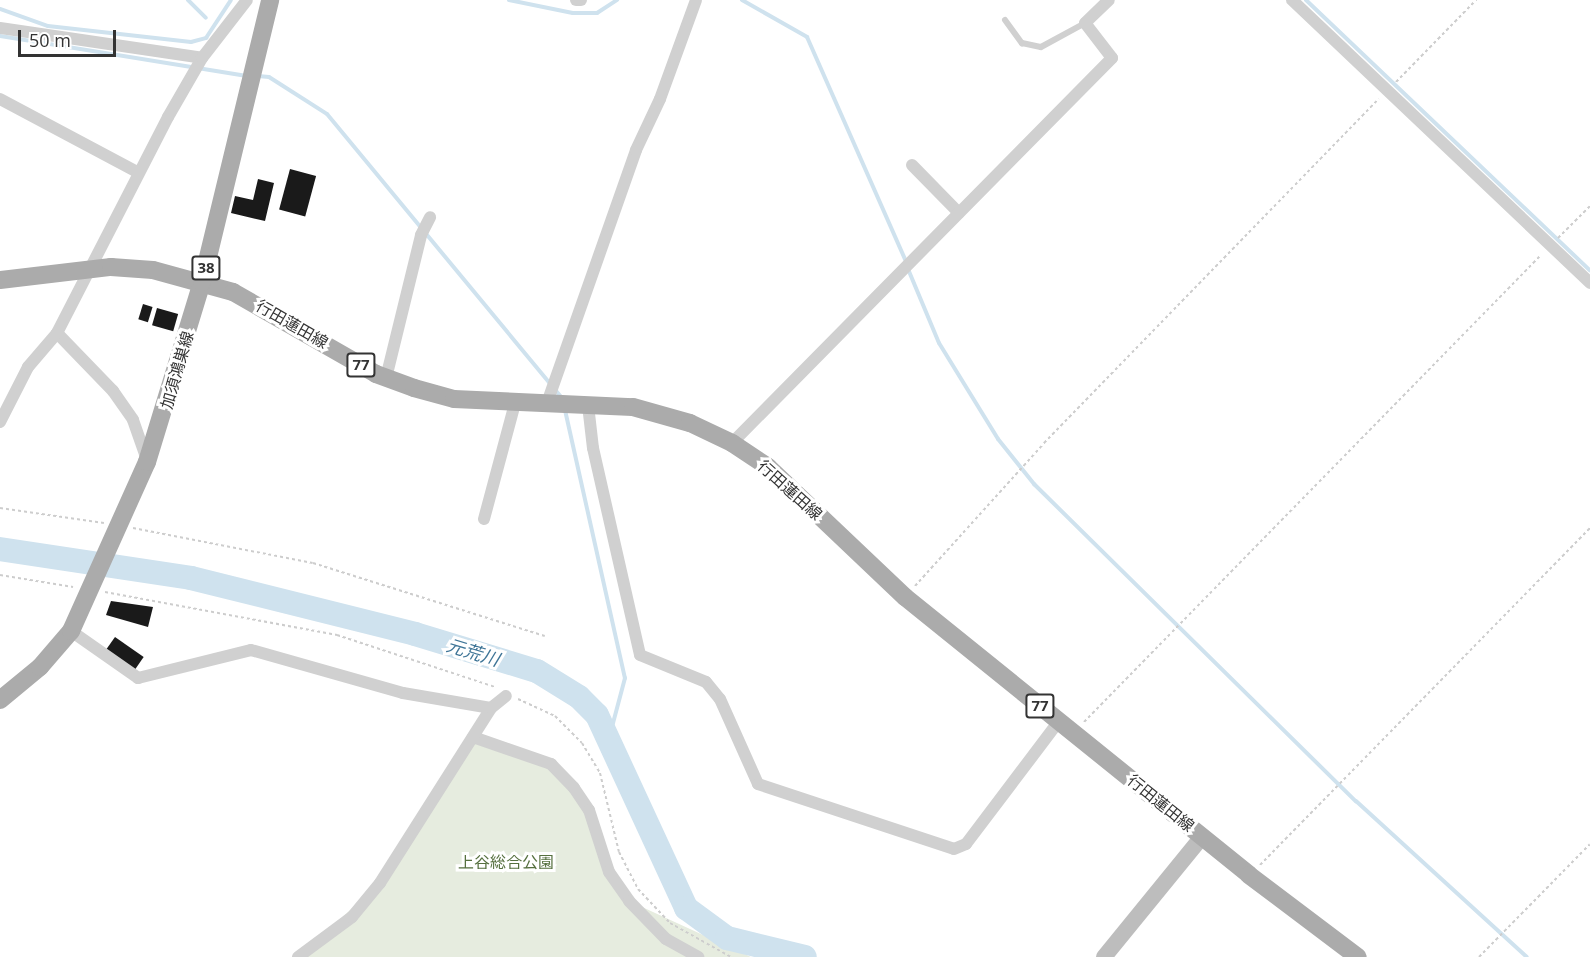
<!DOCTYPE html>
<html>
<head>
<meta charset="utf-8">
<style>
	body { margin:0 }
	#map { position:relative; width:1590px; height:957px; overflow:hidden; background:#fff; font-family:"Open Sans","Noto Sans JP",sans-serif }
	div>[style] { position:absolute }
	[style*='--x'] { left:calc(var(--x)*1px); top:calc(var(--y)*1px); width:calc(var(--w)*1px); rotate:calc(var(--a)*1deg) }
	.green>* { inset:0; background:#e6ecdf }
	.stream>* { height:4px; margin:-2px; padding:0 2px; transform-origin:2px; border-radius:2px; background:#cfe2ee }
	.river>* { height:24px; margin:-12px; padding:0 12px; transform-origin:12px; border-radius:12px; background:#cfe2ee }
	.building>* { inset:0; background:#1a1a1a; transform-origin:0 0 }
	.path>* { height:2px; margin-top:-1px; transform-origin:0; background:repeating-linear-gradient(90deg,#cdcdcd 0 3px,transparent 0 6px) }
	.lane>* { height:6px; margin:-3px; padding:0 3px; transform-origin:3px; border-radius:3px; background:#d0d0d0 }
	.street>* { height:12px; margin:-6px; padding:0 6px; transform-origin:6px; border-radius:6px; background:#d0d0d0 }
	.secondary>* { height:16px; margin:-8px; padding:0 8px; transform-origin:8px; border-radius:8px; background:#bdbdbd }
	.primary>* { height:18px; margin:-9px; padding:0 9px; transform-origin:9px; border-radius:9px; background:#ababab }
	span { translate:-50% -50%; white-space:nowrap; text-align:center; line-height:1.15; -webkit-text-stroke:6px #fff; paint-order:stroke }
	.shield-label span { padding:2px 4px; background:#fff; border:2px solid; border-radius:4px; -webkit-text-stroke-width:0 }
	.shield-label { font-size:15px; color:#333; font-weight:700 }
	.street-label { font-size:16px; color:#333 }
	.park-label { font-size:16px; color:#56703f }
	.water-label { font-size:18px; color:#3f7597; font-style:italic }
	.scale { position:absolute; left:18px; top:30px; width:98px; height:27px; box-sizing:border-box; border:3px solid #333; border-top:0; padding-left:8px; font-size:18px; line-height:21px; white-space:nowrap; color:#333; -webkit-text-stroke:4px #fff; paint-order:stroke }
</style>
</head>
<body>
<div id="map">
	<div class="green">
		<div style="clip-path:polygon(473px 737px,551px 764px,574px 788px,629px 901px,751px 957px,298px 957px,380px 883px)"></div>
	</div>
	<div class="stream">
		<div style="--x:188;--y:0;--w:25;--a:45"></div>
		<div style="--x:509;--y:0;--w:65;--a:11.5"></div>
		<div style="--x:573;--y:13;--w:24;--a:0"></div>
		<div style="--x:597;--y:13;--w:24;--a:-33"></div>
		<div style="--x:742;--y:0;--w:75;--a:29.6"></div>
		<div style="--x:807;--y:37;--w:245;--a:66.2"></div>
		<div style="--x:1306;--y:0;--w:392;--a:43.6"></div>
		<div style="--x:0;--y:9;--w:51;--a:19.5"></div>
		<div style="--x:48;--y:26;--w:144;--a:6.4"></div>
		<div style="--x:191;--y:42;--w:16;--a:-15"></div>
		<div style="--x:206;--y:38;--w:45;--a:-56.7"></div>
		<div style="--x:0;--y:36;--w:250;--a:9.2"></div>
		<div style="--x:258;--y:76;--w:11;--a:5"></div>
		<div style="--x:269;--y:77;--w:69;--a:32.5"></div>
		<div style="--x:327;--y:114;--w:367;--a:50.4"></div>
		<div style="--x:908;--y:269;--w:80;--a:67.3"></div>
		<div style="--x:939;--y:343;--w:113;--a:58.4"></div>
		<div style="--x:998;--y:439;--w:58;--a:51.3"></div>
		<div style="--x:1034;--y:484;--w:452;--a:44.6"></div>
		<div style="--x:1356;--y:801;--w:231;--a:42.4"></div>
		<div style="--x:565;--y:410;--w:275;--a:77.4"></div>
		<div style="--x:625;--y:678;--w:62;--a:104.9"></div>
	</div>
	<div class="river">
		<div style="--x:0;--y:549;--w:193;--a:8.6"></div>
		<div style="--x:191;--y:578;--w:231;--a:14"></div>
		<div style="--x:415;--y:634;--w:127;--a:16.9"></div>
		<div style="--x:537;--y:671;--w:49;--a:31.8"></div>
		<div style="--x:579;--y:697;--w:25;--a:45"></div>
		<div style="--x:597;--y:715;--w:213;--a:65.2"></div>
		<div style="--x:686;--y:908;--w:51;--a:36.2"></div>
		<div style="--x:727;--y:938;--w:80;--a:13.7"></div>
	</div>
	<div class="building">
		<div style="left:290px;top:169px;width:27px;height:42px;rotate:15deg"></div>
		<div style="clip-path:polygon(258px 179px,274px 183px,265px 221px,231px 213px,235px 196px,253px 200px)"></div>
		<div style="left:143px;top:304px;width:10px;height:16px;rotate:17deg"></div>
		<div style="left:157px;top:308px;width:22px;height:18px;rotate:16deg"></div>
		<div style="clip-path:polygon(111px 601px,153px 607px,148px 627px,106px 615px)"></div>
		<div style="left:115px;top:637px;width:35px;height:16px;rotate:35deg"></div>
	</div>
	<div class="path">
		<div style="--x:1396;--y:82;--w:115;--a:-45.7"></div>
		<div style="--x:1558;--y:238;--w:45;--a:-45"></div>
		<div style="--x:0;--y:508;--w:105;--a:8.2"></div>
		<div style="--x:133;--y:528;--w:183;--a:11"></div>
		<div style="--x:313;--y:563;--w:243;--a:17.5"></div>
		<div style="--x:0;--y:575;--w:74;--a:9.3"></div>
		<div style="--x:915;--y:586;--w:193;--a:-47.9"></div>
		<div style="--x:1044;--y:443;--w:480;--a:-45.8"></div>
		<div style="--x:105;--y:592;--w:236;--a:10.5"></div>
		<div style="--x:337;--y:635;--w:166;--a:18.2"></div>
		<div style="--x:518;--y:699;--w:41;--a:24.7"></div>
		<div style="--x:555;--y:716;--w:38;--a:45"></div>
		<div style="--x:582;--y:743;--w:35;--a:59"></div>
		<div style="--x:600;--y:773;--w:81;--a:76.5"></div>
		<div style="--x:619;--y:852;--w:42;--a:62.8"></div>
		<div style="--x:638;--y:889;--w:47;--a:46.7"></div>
		<div style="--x:670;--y:923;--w:70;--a:29.1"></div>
		<div style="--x:1084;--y:722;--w:653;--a:-45.62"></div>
		<div style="--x:1260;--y:865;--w:472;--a:-45.6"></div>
		<div style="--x:1479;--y:957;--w:158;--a:-45.5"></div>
	</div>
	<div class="lane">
		<div style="--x:1005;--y:20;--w:29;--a:54"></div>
		<div style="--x:1022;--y:43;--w:19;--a:12"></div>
		<div style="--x:1041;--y:47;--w:50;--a:-28.6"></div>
	</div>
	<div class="street">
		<div style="--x:576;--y:0;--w:5;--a:0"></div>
		<div style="--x:1292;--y:0;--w:411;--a:43.5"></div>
		<div style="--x:0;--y:28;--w:204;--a:8.4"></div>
		<div style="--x:0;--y:99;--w:157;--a:28"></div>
		<div style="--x:912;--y:165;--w:67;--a:45.6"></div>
		<div style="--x:57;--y:333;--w:81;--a:46"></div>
		<div style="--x:113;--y:391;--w:35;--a:55"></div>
		<div style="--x:133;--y:420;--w:42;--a:70.7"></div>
		<div style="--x:386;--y:378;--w:147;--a:-76.2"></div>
		<div style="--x:421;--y:235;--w:20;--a:-63"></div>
		<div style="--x:547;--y:403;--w:268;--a:-70.6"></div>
		<div style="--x:636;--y:150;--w:56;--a:-64.8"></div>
		<div style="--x:660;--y:99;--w:105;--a:-70"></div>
		<div style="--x:588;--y:405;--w:43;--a:83.4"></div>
		<div style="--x:593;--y:448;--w:212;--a:77.2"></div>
		<div style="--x:640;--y:655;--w:71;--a:22.2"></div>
		<div style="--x:706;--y:682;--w:22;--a:51"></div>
		<div style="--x:720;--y:699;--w:93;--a:65.9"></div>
		<div style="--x:758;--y:784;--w:206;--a:18.3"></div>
		<div style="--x:954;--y:849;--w:13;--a:-23"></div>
		<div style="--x:966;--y:844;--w:154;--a:-52.9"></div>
		<div style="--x:0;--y:422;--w:62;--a:-63"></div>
		<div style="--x:28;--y:367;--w:45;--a:-49.5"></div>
		<div style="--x:57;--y:333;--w:243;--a:-62.8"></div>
		<div style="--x:168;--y:117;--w:68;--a:-60"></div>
		<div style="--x:202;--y:58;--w:73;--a:-52.2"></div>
		<div style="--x:732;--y:443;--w:541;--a:-45.37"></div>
		<div style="--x:1112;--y:58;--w:44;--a:-127.6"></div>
		<div style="--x:1085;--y:23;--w:33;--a:-44"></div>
		<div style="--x:484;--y:519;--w:120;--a:-75"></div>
		<div style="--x:71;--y:631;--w:82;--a:35"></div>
		<div style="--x:138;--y:678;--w:116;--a:-13.9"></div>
		<div style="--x:251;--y:650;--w:158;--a:15.8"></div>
		<div style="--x:403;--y:693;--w:89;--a:9.7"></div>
		<div style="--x:473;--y:737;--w:83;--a:19.1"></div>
		<div style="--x:551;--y:764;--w:33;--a:46"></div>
		<div style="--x:574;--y:788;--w:27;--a:56"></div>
		<div style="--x:589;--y:810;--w:65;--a:72.1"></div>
		<div style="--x:609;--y:872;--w:35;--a:55"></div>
		<div style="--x:629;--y:901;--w:53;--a:45.8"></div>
		<div style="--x:666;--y:939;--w:37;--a:29"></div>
		<div style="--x:298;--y:957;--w:67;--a:-36.5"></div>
		<div style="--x:352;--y:917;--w:44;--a:-50.5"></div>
		<div style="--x:380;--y:883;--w:207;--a:-57.6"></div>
		<div style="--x:491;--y:708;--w:19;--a:-39"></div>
	</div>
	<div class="secondary">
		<div style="--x:1104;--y:957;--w:155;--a:-50.8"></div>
	</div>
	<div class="primary">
		<div style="--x:0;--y:280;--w:112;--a:-6.7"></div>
		<div style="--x:111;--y:267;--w:42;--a:4.1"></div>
		<div style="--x:153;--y:270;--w:83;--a:15.4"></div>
		<div style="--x:233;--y:292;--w:165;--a:29.8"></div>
		<div style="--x:376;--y:374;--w:40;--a:20.2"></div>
		<div style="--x:414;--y:388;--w:41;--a:15.4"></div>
		<div style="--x:454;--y:399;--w:179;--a:2.6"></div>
		<div style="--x:633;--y:407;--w:59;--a:15.7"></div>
		<div style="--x:690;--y:423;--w:47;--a:25.5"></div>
		<div style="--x:732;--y:443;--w:43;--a:33.7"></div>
		<div style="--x:768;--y:467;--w:189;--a:43.5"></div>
		<div style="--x:905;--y:597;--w:442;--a:38.9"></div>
		<div style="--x:1249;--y:875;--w:136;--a:37"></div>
		<div style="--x:0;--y:700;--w:52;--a:-39.5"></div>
		<div style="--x:40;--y:667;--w:48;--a:-49.3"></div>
		<div style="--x:71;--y:631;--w:185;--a:-65.8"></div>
		<div style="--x:147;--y:462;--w:188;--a:-73"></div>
		<div style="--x:202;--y:282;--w:290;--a:-76.4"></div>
	</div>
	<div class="shield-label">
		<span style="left:206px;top:268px">38</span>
		<span style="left:361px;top:365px">77</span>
		<span style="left:1040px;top:706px">77</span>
	</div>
	<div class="street-label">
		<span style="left:292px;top:324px;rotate:30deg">行田蓮田線</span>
		<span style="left:177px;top:370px;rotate:-74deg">加須鴻巣線</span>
		<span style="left:790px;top:490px;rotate:42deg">行田蓮田線</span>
		<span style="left:1161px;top:803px;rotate:39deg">行田蓮田線</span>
	</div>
	<div class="park-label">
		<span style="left:506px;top:862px">上谷総合公園</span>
	</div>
	<div class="water-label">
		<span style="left:473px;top:652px;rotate:17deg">元荒川</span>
	</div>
	<div class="scale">50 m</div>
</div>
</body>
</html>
